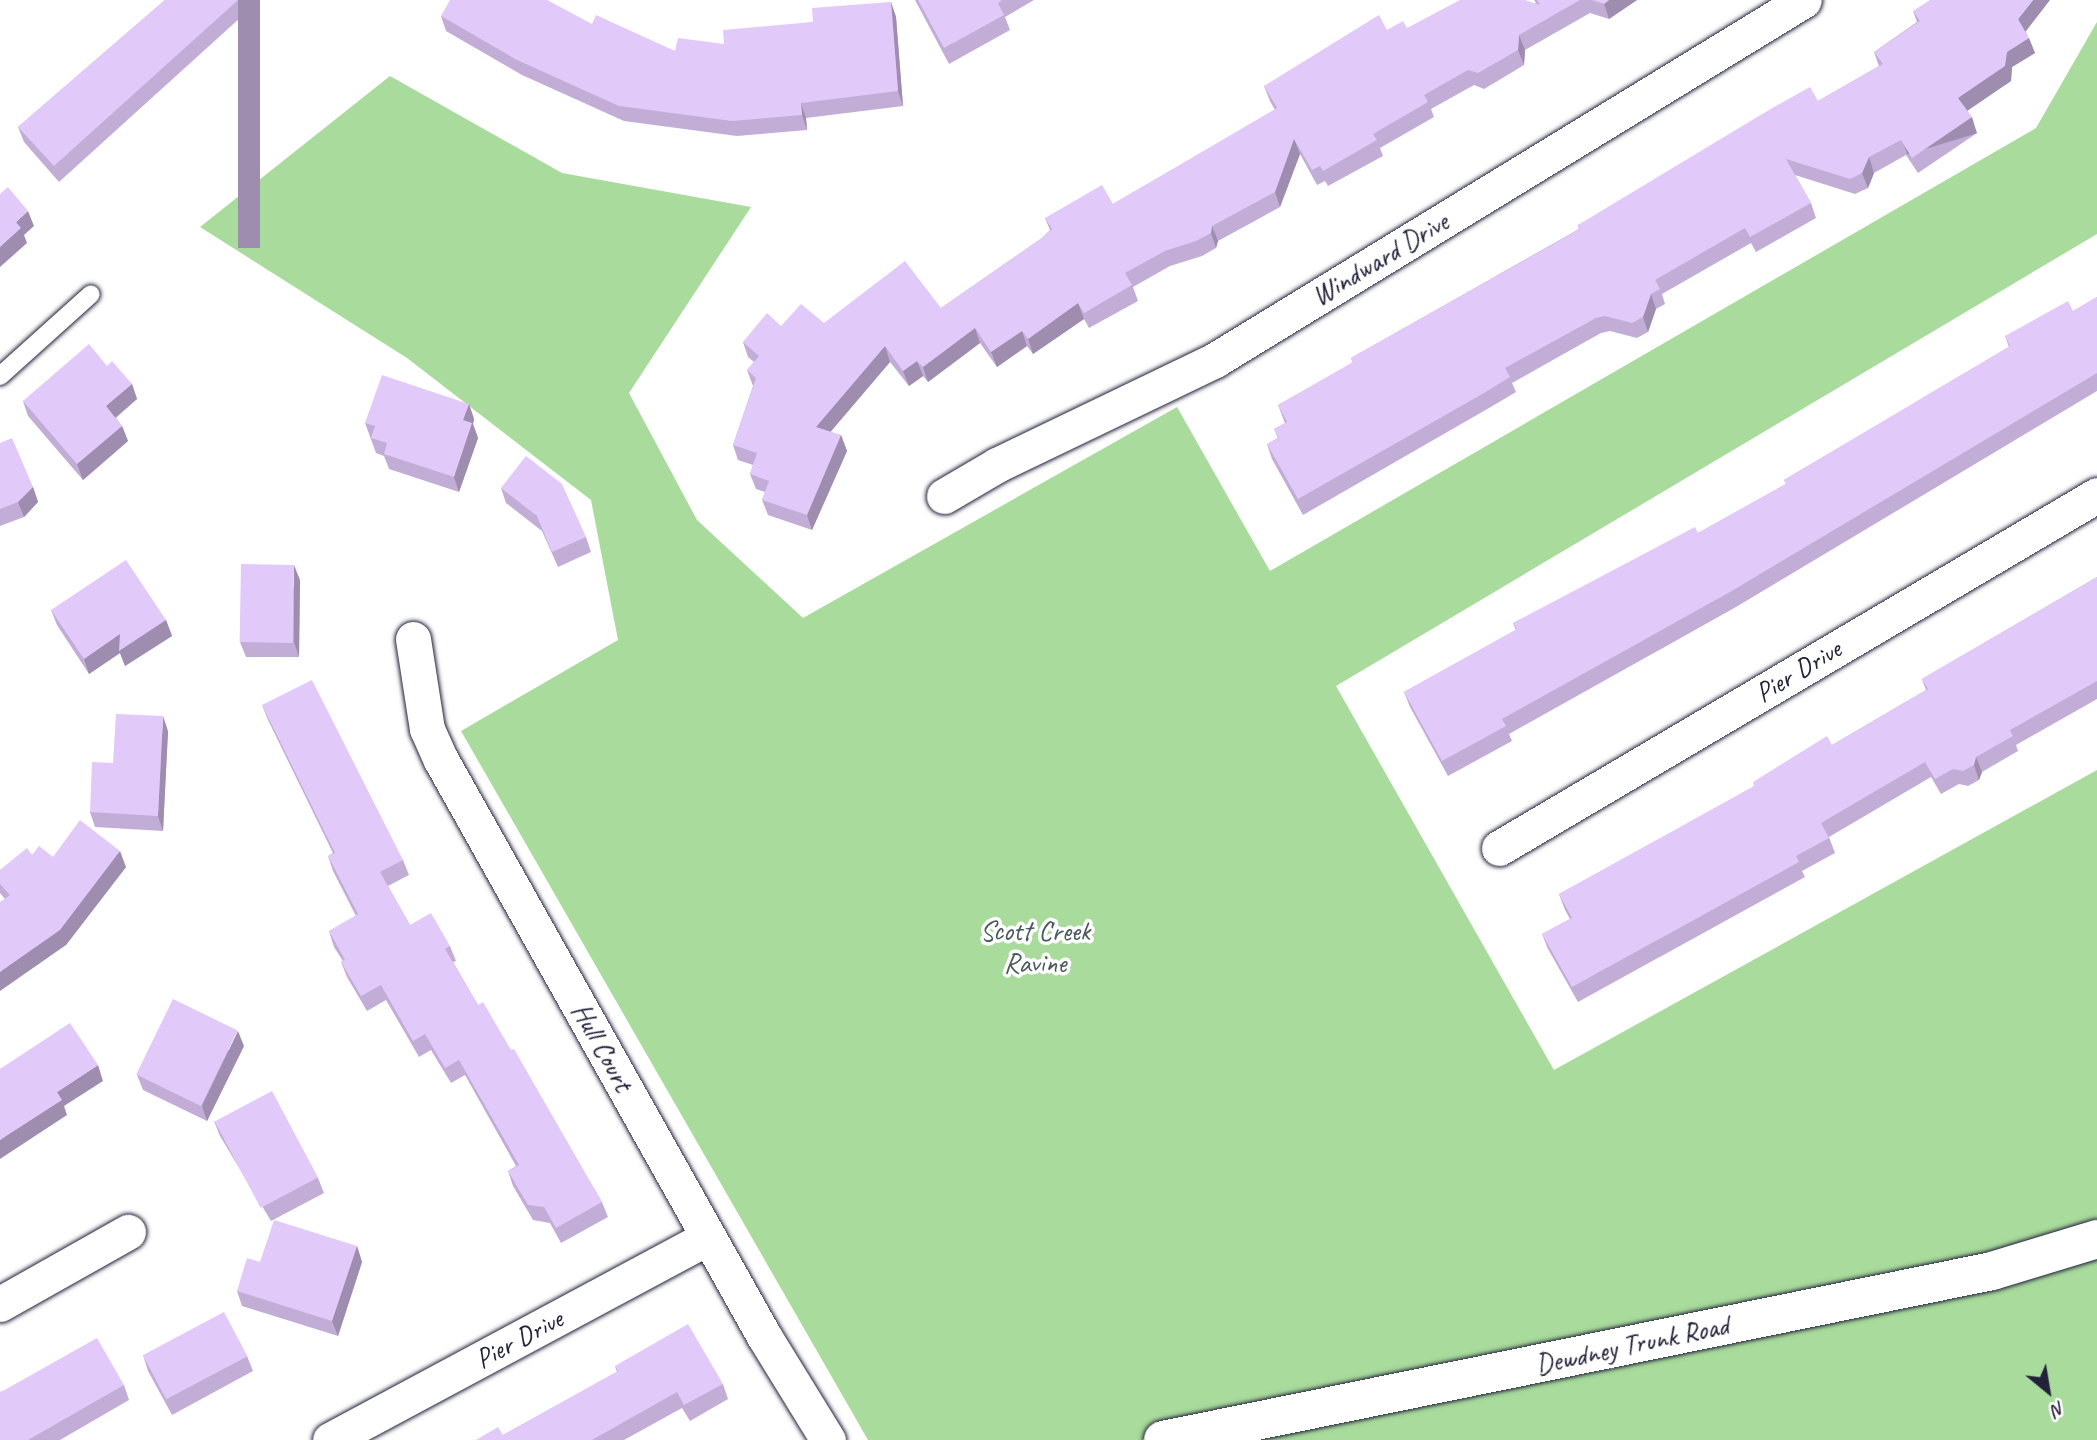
<!DOCTYPE html>
<html>
<head>
<meta charset="utf-8">
<style>
	body { margin:0 }
	#map { position:relative; width:2097px; height:1440px; overflow:hidden; background:#fff; font-family:Caveat,sans-serif }
	div>[style] { position:absolute }
	[style*='--x'] { left:calc(var(--x)*1px); top:calc(var(--y)*1px); width:calc(var(--w)*1px); rotate:calc(var(--a)*1deg) }
	.green>* { inset:0; background:#a9db9c }
	.roads { filter:drop-shadow(0 0 2px #22223b) drop-shadow(0 0 2px #22223b) }
	.service>* { height:18px; margin:-9px; padding:0 9px; transform-origin:9px; border-radius:9px; background:#fff }
	.minor>* { height:35px; margin:-17.5px; padding:0 17.5px; transform-origin:17.5px; border-radius:17.5px; background:#fff }
	.secondary>* { height:38px; margin:-19px; padding:0 19px; transform-origin:19px; border-radius:19px; background:#fff }
	.wall>* { inset:0; background:#c2add7 }
	.shaded-wall>* { inset:0; background:#9e8daf; transform-origin:0 0 }
	.building>* { inset:0; background:#e1c9fa; transform-origin:0 0 }
	span { translate:-50% -50%; white-space:nowrap; text-align:center; line-height:1.15; -webkit-text-stroke:7px #fff; paint-order:stroke }
	.street-label { font-size:28px; color:#22223b }
	.park-label { font-size:28px; color:#4a5a58 }
	.north { position:absolute; left:2013px; top:1356px; width:70px; height:70px; -webkit-text-stroke:5px #fff; paint-order:stroke; rotate:150deg; font-size:19px; font-weight:700; line-height:28px; text-align:center; color:#22223b }
	.north::after { content:''; display:block; margin:auto; width:24px; height:32px; background:#22223b; clip-path:polygon(50% 0,100% 100%,50% 72%,0 100%) }
</style>
</head>
<body>
<div id="map">
	<div class="green">
		<div style="clip-path:polygon(2097px 22px,2097px 234px,1336px 686px,1554px 1070px,2097px 770px,2097px 1440px,868px 1440px,461px 731px,618px 640px,591px 500px,407px 358px,200px 227px,390px 76px,562px 173px,751px 207px,629px 393px,697px 520px,803px 618px,1177px 407px,1270px 571px,2036px 128px)"></div>
	</div>
	<div class="roads">
		<div class="service">
			<div style="--x:0;--y:376;--w:122;--a:-42"></div>
		</div>
		<div class="minor">
			<div style="--x:944;--y:496;--w:61;--a:-30.3"></div>
			<div style="--x:997;--y:465;--w:242;--a:-25.7"></div>
			<div style="--x:1215;--y:360;--w:690;--a:-31.43"></div>
			<div style="--x:413;--y:639;--w:91;--a:81.2"></div>
			<div style="--x:427;--y:729;--w:34;--a:66"></div>
			<div style="--x:441;--y:760;--w:660;--a:60.72"></div>
			<div style="--x:764;--y:1336;--w:122;--a:58.4"></div>
			<div style="--x:1499;--y:848;--w:694;--a:-30.55"></div>
			<div style="--x:0;--y:1304;--w:147;--a:-29.4"></div>
			<div style="--x:330;--y:1440;--w:429;--a:-28.2"></div>
		</div>
		<div class="secondary">
			<div style="--x:1163;--y:1440;--w:846;--a:-11.52"></div>
			<div style="--x:1992;--y:1271;--w:110;--a:-16.9"></div>
		</div>
	</div>
	<div class="wall">
		<div style="clip-path:polygon(165px 0,260px 0,59px 182px,24px 142px,18px 127px)"></div>
		<div style="clip-path:polygon(915px 0,1034px 0,1005px 17px,1010px 30px,949px 64px)"></div>
		<div style="clip-path:polygon(1534px 0,1637px 0,1609px 19px,1590px 13px,1525px 50px,1524px 65px,1484px 89px,1474px 85px,1431px 109px,1434px 117px,1380px 148px,1383px 156px,1328px 186px,1325px 181px,1317px 185px,1300px 154px,1280px 207px,1218px 241px,1216px 248px,1202px 256px,1170px 266px,1133px 287px,1138px 301px,1089px 328px,1084px 319px,1033px 354px,1027px 346px,997px 367px,980px 343px,928px 382px,923px 376px,909px 386px,890px 362px,830px 432px,841px 435px,847px 451px,812px 530px,768px 515px,762px 500px,765px 492px,756px 489px,750px 474px,753px 465px,738px 460px,733px 445px,753px 386px,747px 370px,754px 362px,748px 357px,743px 342px,781px 326px,824px 323px,941px 308px,1042px 238px,1050px 230px,1045px 218px,1113px 204px,1275px 110px,1270px 101px,1264px 86px,1387px 30px,1407px 28px,1536px 3px)"></div>
		<div style="clip-path:polygon(891px 2px,896px 17px,903px 106px,806px 118px,807px 130px,737px 136px,624px 121px,522px 75px,446px 31px,441px 16px,592px 24px,675px 51px,724px 44px)"></div>
		<div style="clip-path:polygon(1913px 11px,2026px 32px,2035px 53px,2012px 67px,2011px 81px,1967px 111px,1977px 133px,1918px 173px,1906px 155px,1874px 173px,1868px 188px,1855px 194px,1795px 175px,1811px 203px,1816px 218px,1756px 252px,1751px 243px,1662px 294px,1665px 304px,1656px 309px,1648px 332px,1637px 338px,1610px 331px,1601px 333px,1512px 383px,1516px 392px,1489px 408px,1303px 515px,1272px 459px,1267px 444px,1278px 438px,1274px 429px,1285px 423px,1278px 405px,1353px 363px,1351px 358px,1579px 229px,1578px 225px,1818px 101px,1879px 66px,1874px 52px,1917px 22px)"></div>
		<div style="clip-path:polygon(2097px 297px,2097px 391px,1736px 607px,1509px 734px,1512px 741px,1448px 776px,1410px 707px,1404px 692px,1516px 630px,1513px 623px,1698px 533px,1786px 484px,1784px 480px,2009px 347px,2005px 336px,2073px 311px)"></div>
		<div style="clip-path:polygon(107px 366px,132px 384px,137px 399px,116px 418px,122px 426px,128px 441px,83px 480px,28px 416px,23px 401px)"></div>
		<div style="clip-path:polygon(469px 404px,474px 419px,473px 424px,478px 438px,459px 492px,389px 469px,384px 456px,376px 453px,365px 423px)"></div>
		<div style="clip-path:polygon(0 443px,33px 487px,38px 502px,24px 517px,0 526px)"></div>
		<div style="clip-path:polygon(501px 488px,586px 537px,591px 552px,558px 567px,542px 531px,506px 503px)"></div>
		<div style="clip-path:polygon(2097px 577px,2097px 699px,2016px 745px,2018px 751px,1982px 772px,1979px 780px,1968px 786px,1959px 784px,1941px 794px,1931px 777px,1829px 837px,1835px 853px,1802px 871px,1805px 877px,1578px 1002px,1548px 949px,1542px 934px,1570px 919px,1565px 910px,1559px 894px,1832px 745px,1926px 690px,1922px 679px)"></div>
		<div style="clip-path:polygon(300px 580px,299px 657px,246px 657px,240px 642px)"></div>
		<div style="clip-path:polygon(51px 610px,166px 620px,172px 636px,125px 666px,120px 653px,89px 674px,57px 625px)"></div>
		<div style="clip-path:polygon(262px 705px,403px 860px,409px 875px,388px 886px,410px 925px,450px 946px,456px 961px,453px 962px,478px 1005px,511px 1050px,602px 1202px,608px 1217px,561px 1243px,550px 1223px,533px 1220px,513px 1186px,508px 1171px,516px 1166px,465px 1075px,451px 1083px,431px 1050px,419px 1057px,386px 1000px,367px 1011px,347px 977px,341px 962px,343px 961px,334px 947px,329px 931px,356px 916px,333px 871px,328px 856px,333px 853px,268px 720px)"></div>
		<div style="clip-path:polygon(168px 731px,163px 831px,95px 827px,90px 812px)"></div>
		<div style="clip-path:polygon(32px 855px,126px 867px,66px 945px,5px 899px,0 893px,0 870px)"></div>
		<div style="clip-path:polygon(244px 1046px,207px 1121px,143px 1090px,137px 1075px)"></div>
		<div style="clip-path:polygon(214px 1121px,318px 1178px,324px 1193px,271px 1221px,220px 1136px)"></div>
		<div style="clip-path:polygon(357px 1246px,362px 1262px,338px 1336px,242px 1306px,237px 1291px,260px 1262px)"></div>
		<div style="clip-path:polygon(143px 1355px,247px 1356px,253px 1371px,172px 1415px,148px 1371px)"></div>
		<div style="clip-path:polygon(615px 1366px,723px 1384px,728px 1399px,690px 1421px,682px 1408px,624px 1440px,476px 1440px,503px 1435px,617px 1372px)"></div>
		<div style="clip-path:polygon(124px 1385px,129px 1400px,60px 1440px,0 1440px,1px 1392px)"></div>
	</div>
	<div class="shaded-wall">
		<div style="left:238px;top:0;width:22px;height:248px"></div>
		<div style="clip-path:polygon(1609px 0,1637px 0,1609px 19px,1604px 4px)"></div>
		<div style="clip-path:polygon(2033px 0,2050px 0,2023px 35px,2018px 19px)"></div>
		<div style="clip-path:polygon(891px 2px,896px 17px,903px 106px,898px 91px)"></div>
		<div style="clip-path:polygon(1519px 35px,1525px 50px,1524px 65px,1518px 50px)"></div>
		<div style="clip-path:polygon(2029px 38px,2035px 53px,2012px 67px,2011px 81px,1964px 113px,1958px 98px,2007px 52px)"></div>
		<div style="clip-path:polygon(801px 103px,806px 118px,807px 130px,802px 115px)"></div>
		<div style="left:1972px;top:117px;width:17px;height:73px;rotate:73deg"></div>
		<div style="clip-path:polygon(1294px 139px,1300px 154px,1280px 207px,1275px 192px)"></div>
		<div style="clip-path:polygon(1869px 157px,1874px 173px,1868px 188px,1862px 173px)"></div>
		<div style="clip-path:polygon(28px 211px,34px 226px,24px 235px,27px 243px,0 267px,0 247px,16px 222px)"></div>
		<div style="clip-path:polygon(1212px 226px,1218px 241px,1216px 248px,1211px 233px)"></div>
		<div style="clip-path:polygon(1651px 294px,1656px 309px,1648px 332px,1643px 317px)"></div>
		<div style="clip-path:polygon(1078px 303px,1084px 319px,1033px 354px,1028px 339px)"></div>
		<div style="clip-path:polygon(975px 328px,980px 343px,928px 382px,923px 367px)"></div>
		<div style="clip-path:polygon(1022px 331px,1027px 346px,997px 367px,991px 352px)"></div>
		<div style="clip-path:polygon(885px 346px,890px 362px,822px 442px,816px 427px)"></div>
		<div style="clip-path:polygon(917px 361px,923px 376px,909px 386px,903px 371px)"></div>
		<div style="clip-path:polygon(132px 384px,137px 399px,111px 421px,106px 406px)"></div>
		<div style="clip-path:polygon(469px 404px,474px 419px,473px 424px,478px 438px,459px 492px,454px 477px,463px 420px)"></div>
		<div style="clip-path:polygon(122px 426px,128px 441px,83px 480px,77px 464px)"></div>
		<div style="clip-path:polygon(841px 435px,847px 451px,812px 530px,807px 515px)"></div>
		<div style="clip-path:polygon(33px 487px,38px 502px,24px 517px,18px 502px)"></div>
		<div style="clip-path:polygon(294px 565px,300px 580px,299px 657px,294px 642px)"></div>
		<div style="clip-path:polygon(166px 620px,172px 636px,125px 666px,120px 653px,89px 674px,84px 659px,120px 634px)"></div>
		<div style="clip-path:polygon(163px 716px,168px 731px,163px 831px,158px 816px)"></div>
		<div style="clip-path:polygon(1976px 757px,1982px 772px,1979px 780px,1974px 765px)"></div>
		<div style="clip-path:polygon(120px 851px,126px 867px,66px 945px,0 991px,0 972px)"></div>
		<div style="clip-path:polygon(238px 1031px,244px 1046px,207px 1121px,202px 1106px)"></div>
		<div style="clip-path:polygon(98px 1065px,103px 1081px,64px 1106px,67px 1115px,0 1159px,0 1140px,57px 1092px)"></div>
		<div style="clip-path:polygon(357px 1246px,362px 1262px,338px 1336px,332px 1321px)"></div>
	</div>
	<div class="building">
		<div style="clip-path:polygon(165px 0,238px 0,54px 166px,18px 127px)"></div>
		<div style="clip-path:polygon(450px 0,547px 0,592px 24px,596px 15px,675px 51px,678px 38px,724px 44px,723px 30px,813px 22px,812px 8px,891px 2px,898px 91px,801px 103px,802px 115px,732px 121px,619px 106px,517px 60px,441px 16px)"></div>
		<div style="clip-path:polygon(918px 0,1002px 0,998px 3px,1004px 15px,944px 48px)"></div>
		<div style="clip-path:polygon(1460px 0,1525px 0,1540px 5px,1537px 0,1580px 0,1519px 35px,1518px 50px,1478px 73px,1468px 70px,1424px 95px,1428px 102px,1373px 134px,1377px 140px,1323px 171px,1320px 166px,1312px 170px,1294px 139px,1275px 192px,1212px 226px,1211px 233px,1196px 241px,1165px 251px,1125px 273px,1132px 285px,1084px 313px,1078px 303px,1028px 339px,1022px 331px,991px 352px,975px 328px,923px 367px,917px 361px,903px 371px,885px 346px,816px 427px,841px 435px,807px 515px,762px 500px,769px 481px,750px 474px,757px 453px,733px 445px,756px 378px,747px 370px,759px 356px,743px 342px,767px 313px,781px 326px,801px 304px,824px 323px,905px 261px,941px 308px,1042px 238px,1052px 229px,1045px 218px,1102px 185px,1113px 204px,1277px 108px,1264px 86px,1379px 15px,1387px 30px,1403px 21px,1407px 28px)"></div>
		<div style="clip-path:polygon(1592px 0,1609px 0,1604px 4px)"></div>
		<div style="clip-path:polygon(1930px 0,2033px 0,2018px 19px,2029px 38px,2007px 52px,2005px 66px,1958px 98px,1972px 117px,1912px 158px,1901px 140px,1869px 157px,1862px 173px,1850px 179px,1786px 159px,1811px 203px,1750px 237px,1745px 228px,1655px 280px,1660px 289px,1651px 294px,1643px 317px,1632px 323px,1605px 316px,1596px 318px,1505px 368px,1510px 377px,1484px 393px,1298px 499px,1267px 444px,1279px 438px,1274px 429px,1287px 422px,1278px 405px,1353px 362px,1351px 358px,1580px 229px,1578px 225px,1774px 107px,1810px 87px,1818px 101px,1883px 64px,1874px 52px,1920px 21px,1913px 11px)"></div>
		<div style="clip-path:polygon(8px 187px,28px 211px,16px 222px,21px 228px,0 247px,0 194px)"></div>
		<div style="clip-path:polygon(2097px 297px,2097px 373px,1730px 592px,1502px 719px,1506px 726px,1442px 761px,1404px 692px,1517px 629px,1513px 623px,1695px 527px,1698px 533px,1786px 484px,1784px 480px,2010px 346px,2005px 336px,2068px 301px,2073px 311px)"></div>
		<div style="clip-path:polygon(89px 344px,107px 366px,112px 361px,132px 384px,106px 406px,122px 426px,77px 464px,23px 401px)"></div>
		<div style="clip-path:polygon(382px 375px,469px 404px,463px 420px,472px 423px,454px 477px,384px 454px,387px 443px,371px 438px,375px 426px,365px 423px)"></div>
		<div style="clip-path:polygon(12px 438px,33px 487px,18px 502px,0 509px,0 443px)"></div>
		<div style="clip-path:polygon(526px 456px,562px 484px,586px 537px,552px 552px,537px 516px,501px 488px)"></div>
		<div style="clip-path:polygon(126px 560px,166px 620px,119px 651px,120px 634px,84px 659px,51px 610px)"></div>
		<div style="left:241px;top:564px;width:53px;height:78px;rotate:1deg"></div>
		<div style="clip-path:polygon(2097px 577px,2097px 681px,2010px 730px,2013px 736px,1976px 757px,1974px 765px,1963px 771px,1953px 769px,1935px 779px,1925px 762px,1821px 823px,1829px 838px,1796px 856px,1799px 862px,1572px 987px,1542px 934px,1572px 918px,1559px 894px,1754px 786px,1753px 782px,1827px 736px,1832px 745px,1928px 689px,1922px 679px)"></div>
		<div style="clip-path:polygon(312px 680px,403px 860px,380px 872px,410px 925px,431px 913px,450px 946px,445px 949px,478px 1005px,483px 1002px,511px 1050px,514px 1049px,602px 1202px,556px 1228px,544px 1207px,528px 1205px,508px 1171px,519px 1165px,459px 1060px,445px 1068px,425px 1034px,413px 1041px,381px 985px,361px 996px,341px 962px,345px 960px,329px 931px,358px 914px,328px 856px,335px 853px,262px 705px)"></div>
		<div style="clip-path:polygon(116px 714px,163px 716px,158px 816px,90px 812px,92px 762px,113px 763px)"></div>
		<div style="clip-path:polygon(80px 820px,120px 851px,60px 930px,0 972px,0 902px,10px 895px,0 884px,0 870px,27px 848px,32px 855px,39px 846px,53px 857px)"></div>
		<div style="left:173px;top:999px;width:72px;height:84px;rotate:26deg"></div>
		<div style="clip-path:polygon(70px 1023px,98px 1065px,57px 1092px,62px 1100px,0 1140px,0 1069px)"></div>
		<div style="left:272px;top:1091px;width:98px;height:65px;rotate:62deg"></div>
		<div style="clip-path:polygon(274px 1220px,357px 1246px,332px 1321px,237px 1291px,247px 1258px,260px 1262px)"></div>
		<div style="left:224px;top:1312px;width:50px;height:92px;rotate:62deg"></div>
		<div style="clip-path:polygon(688px 1324px,723px 1384px,684px 1405px,677px 1392px,592px 1440px,476px 1440px,498px 1427px,503px 1435px,618px 1371px,615px 1366px)"></div>
		<div style="clip-path:polygon(97px 1338px,124px 1385px,28px 1440px,0 1440px,0 1390px,1px 1392px)"></div>
	</div>
	<div class="street-label">
		<span style="left:1380px;top:259px;rotate:-31deg">Windward Drive</span>
		<span style="left:1798px;top:671px;rotate:-31deg">Pier Drive</span>
		<span style="left:602px;top:1047px;rotate:61deg">Hull Court</span>
		<span style="left:519px;top:1339px;rotate:-28deg">Pier Drive</span>
		<span style="left:1632px;top:1345px;rotate:-12deg">Dewdney Trunk Road</span>
	</div>
	<div class="park-label">
		<span style="left:1035px;top:947px">Scott Creek<br>Ravine</span>
	</div>
	<div class="north">N</div>
</div>
</body>
</html>
